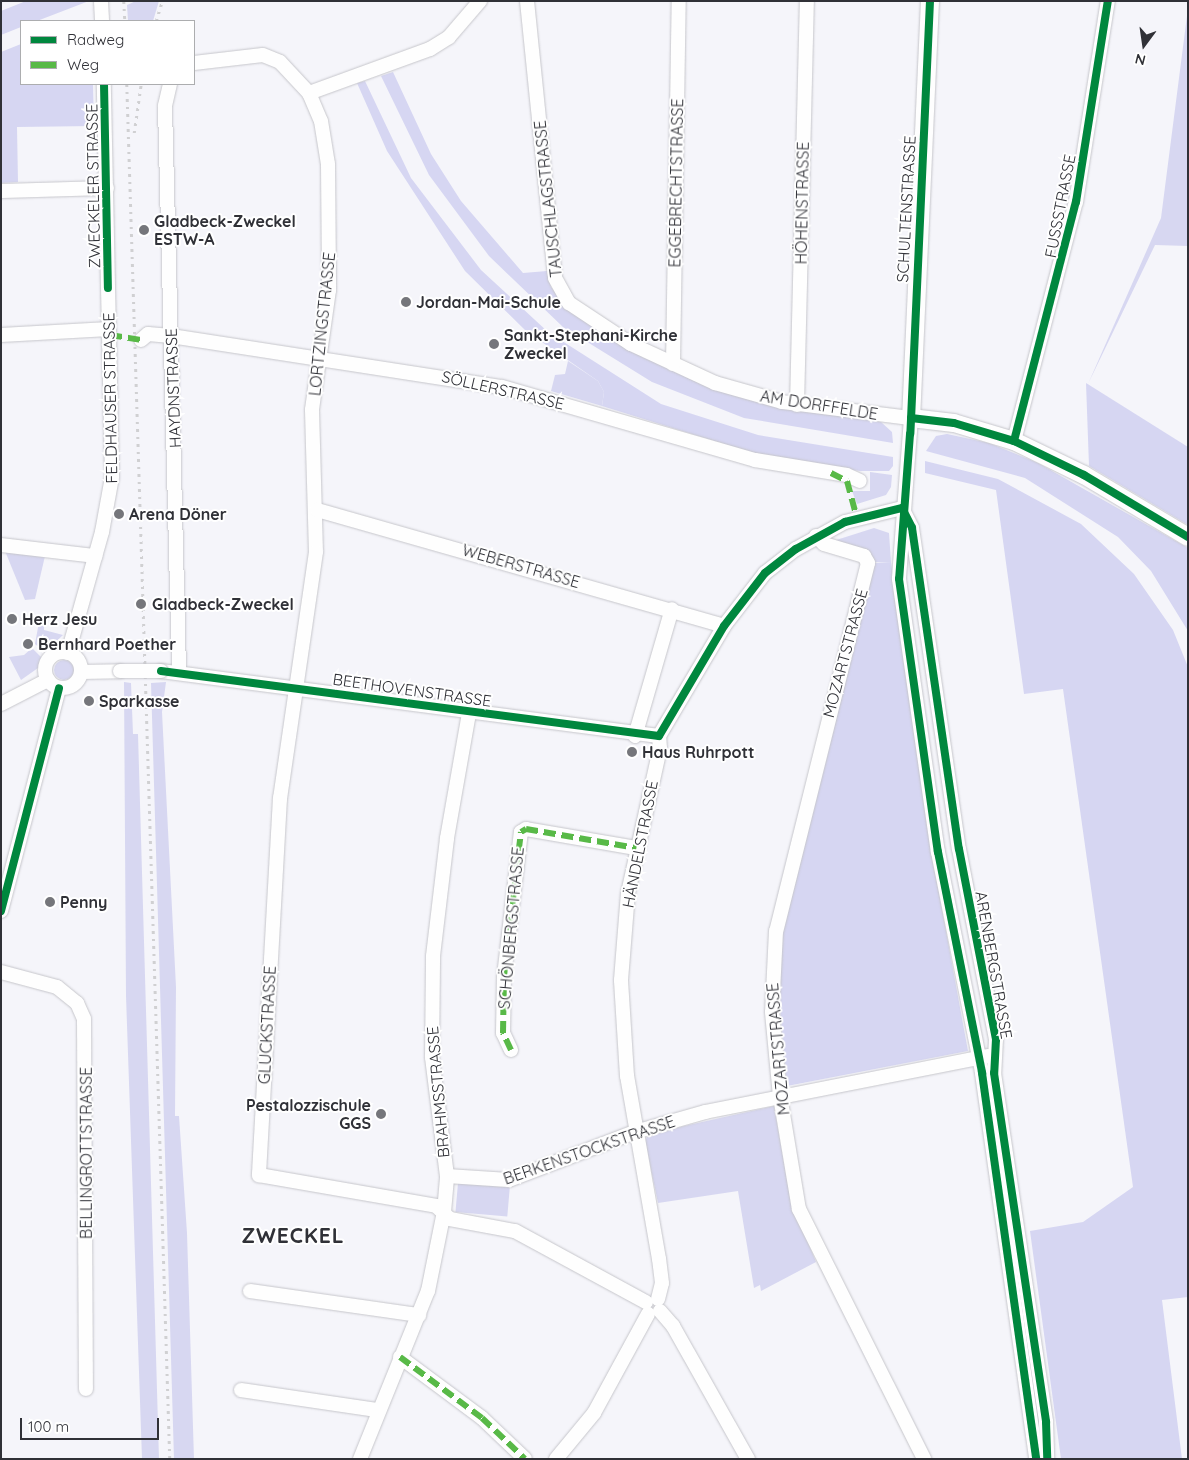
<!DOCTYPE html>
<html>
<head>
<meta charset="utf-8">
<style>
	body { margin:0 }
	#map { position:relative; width:1189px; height:1460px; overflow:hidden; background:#f5f5fa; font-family:Quicksand,sans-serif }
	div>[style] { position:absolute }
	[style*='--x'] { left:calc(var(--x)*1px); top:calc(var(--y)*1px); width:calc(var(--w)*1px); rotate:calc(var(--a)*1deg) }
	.green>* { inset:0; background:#d7d7f1; transform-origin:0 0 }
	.round { border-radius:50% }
	.forest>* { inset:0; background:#d6d6f2 }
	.roads { filter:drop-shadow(0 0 1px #c6c6cb) drop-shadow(0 0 1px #c6c6cb) }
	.minor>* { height:14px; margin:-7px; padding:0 7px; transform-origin:7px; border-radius:7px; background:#fefefe }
	.minor>.ring { margin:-7px; padding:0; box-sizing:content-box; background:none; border:14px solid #fefefe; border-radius:50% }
	.major>* { height:18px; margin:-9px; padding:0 9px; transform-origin:9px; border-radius:9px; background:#fefefe }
	.rail>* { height:2.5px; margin-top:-1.25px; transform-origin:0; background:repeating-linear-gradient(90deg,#d0d0d2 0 2.5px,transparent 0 7.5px) }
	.bridges { filter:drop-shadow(0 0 1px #c6c6cb) drop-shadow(0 0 1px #c6c6cb) }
	.minor-bridge>* { height:14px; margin:-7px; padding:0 7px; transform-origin:7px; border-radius:7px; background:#fefefe }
	.quiet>* { height:6px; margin-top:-3px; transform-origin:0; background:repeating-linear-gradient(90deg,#58b947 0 12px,transparent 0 18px) }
	.cycleway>* { height:8px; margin:-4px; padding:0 4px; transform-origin:4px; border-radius:4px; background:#00873e }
	.dots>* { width:14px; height:14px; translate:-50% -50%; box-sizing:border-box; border:2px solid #fff; border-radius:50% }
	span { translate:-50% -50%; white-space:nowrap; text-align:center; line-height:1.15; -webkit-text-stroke:4px #fff; paint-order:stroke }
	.street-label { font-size:16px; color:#303137 }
	.poi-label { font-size:16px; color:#303137; font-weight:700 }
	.left { translate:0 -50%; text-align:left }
	.right { translate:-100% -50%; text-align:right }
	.district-label { font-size:21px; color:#303137; font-weight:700; letter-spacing:1px }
	.frame { position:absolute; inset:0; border:2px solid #303137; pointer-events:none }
	.legend { position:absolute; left:20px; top:20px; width:175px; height:65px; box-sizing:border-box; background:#fff; border:1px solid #acadaf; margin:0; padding:6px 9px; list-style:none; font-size:15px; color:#303137 }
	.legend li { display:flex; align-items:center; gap:10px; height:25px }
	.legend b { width:25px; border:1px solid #acadaf }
	.north { position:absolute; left:1119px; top:20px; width:50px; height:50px; -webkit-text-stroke:4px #fff; paint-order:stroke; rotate:194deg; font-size:14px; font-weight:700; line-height:20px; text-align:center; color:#303137 }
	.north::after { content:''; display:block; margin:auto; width:18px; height:22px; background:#303137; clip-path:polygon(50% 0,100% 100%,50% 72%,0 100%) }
	.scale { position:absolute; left:20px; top:1418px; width:139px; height:22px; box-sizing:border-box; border:2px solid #303137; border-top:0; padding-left:6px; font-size:15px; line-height:18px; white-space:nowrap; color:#303137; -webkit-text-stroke:4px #fff; paint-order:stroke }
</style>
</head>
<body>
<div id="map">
	<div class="green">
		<div style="clip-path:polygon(136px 1px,159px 1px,153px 21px,128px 21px,127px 5px)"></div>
		<div style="clip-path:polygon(1188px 8px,1188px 246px,1155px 245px,1088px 384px,1161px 218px)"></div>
		<div style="clip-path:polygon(568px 361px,598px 381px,604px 392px,602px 406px,551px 391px,555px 375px,565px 374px)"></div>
		<div style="clip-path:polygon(870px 472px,892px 475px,891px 487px,886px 495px,857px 504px,852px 491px,870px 491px)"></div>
		<div style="clip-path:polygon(874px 528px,889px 533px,891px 562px,873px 562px,870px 553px,830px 542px)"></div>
		<div style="clip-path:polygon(5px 551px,45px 556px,35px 599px,25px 600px)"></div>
		<div style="clip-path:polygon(39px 622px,44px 622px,44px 630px,63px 635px,45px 652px,35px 644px)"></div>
		<div style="clip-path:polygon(32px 648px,41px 657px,38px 668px,21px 680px,9px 657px,24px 655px)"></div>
		<div class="round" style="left:54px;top:660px;width:20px;height:20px"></div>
		<div style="clip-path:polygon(124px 682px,131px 683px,133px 734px,138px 734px,159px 1459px,142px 1459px,126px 996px)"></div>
		<div style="clip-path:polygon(166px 682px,162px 712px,176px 987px,175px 1116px,179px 1116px,187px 1233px,194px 1459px,174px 1459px,151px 683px)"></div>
		<div style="clip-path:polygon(774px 1106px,790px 1197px,816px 1262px,761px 1291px,760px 1285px,754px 1288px,738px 1191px,658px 1203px,645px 1141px,647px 1137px,684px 1126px)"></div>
		<div style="left:458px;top:1183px;width:52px;height:29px;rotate:5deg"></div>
	</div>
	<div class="forest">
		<div style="clip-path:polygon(26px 1px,89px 1px,37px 21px,21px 21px,21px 27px,1px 35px,1px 11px)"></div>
		<div style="clip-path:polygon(21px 44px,21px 84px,93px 84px,94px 126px,17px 127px,18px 182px,1px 183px,1px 52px)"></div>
		<div style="clip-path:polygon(393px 72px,431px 154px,461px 201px,523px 273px,547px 271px,551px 287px,565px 305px,629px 348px,798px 410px,881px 422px,892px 432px,893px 443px,744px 418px,652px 382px,563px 327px,489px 256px,429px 175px,381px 76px)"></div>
		<div style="clip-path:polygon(365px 81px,411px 178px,481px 270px,548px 332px,661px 404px,758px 435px,893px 457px,893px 466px,889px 471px,860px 471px,769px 458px,602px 406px,604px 392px,598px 381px,526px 331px,465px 271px,387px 151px,357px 83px)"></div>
		<div style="clip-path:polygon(1086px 383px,1188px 447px,1188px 525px,1089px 466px)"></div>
		<div style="clip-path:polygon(947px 434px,989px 443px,1038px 463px,1188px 548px,1188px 631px,1151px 571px,1118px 537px,1025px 478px,926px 451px,936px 436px)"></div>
		<div style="clip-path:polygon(925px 461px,998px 479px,1081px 524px,1134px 574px,1173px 630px,1188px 667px,1188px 1297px,1162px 1300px,1182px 1459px,1061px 1459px,1030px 1231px,1083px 1222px,1133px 1187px,1063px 689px,1024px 694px,996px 490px,925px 473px)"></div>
		<div style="clip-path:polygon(891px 562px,933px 860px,968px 1051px,787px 1086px,777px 975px,783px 930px,872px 563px)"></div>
	</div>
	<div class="roads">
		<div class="minor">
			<div style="--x:101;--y:1;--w:20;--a:87"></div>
			<div style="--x:527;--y:1;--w:278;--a:84.2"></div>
			<div style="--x:555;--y:278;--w:29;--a:61"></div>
			<div style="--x:569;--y:303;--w:74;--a:33.5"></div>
			<div style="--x:631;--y:344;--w:93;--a:24.9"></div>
			<div style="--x:715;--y:383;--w:70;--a:15.8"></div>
			<div style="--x:782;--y:402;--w:130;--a:7.1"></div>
			<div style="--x:911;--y:418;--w:161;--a:94.3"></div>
			<div style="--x:899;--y:579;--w:276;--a:81.9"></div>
			<div style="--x:938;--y:852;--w:225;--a:78.7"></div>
			<div style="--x:982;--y:1073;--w:390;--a:82"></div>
			<div style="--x:194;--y:63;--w:69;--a:-6.6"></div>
			<div style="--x:263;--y:55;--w:18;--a:22"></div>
			<div style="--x:280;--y:62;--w:42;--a:46.9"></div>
			<div style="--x:309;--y:93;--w:30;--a:67"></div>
			<div style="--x:321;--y:121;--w:44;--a:80.8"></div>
			<div style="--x:328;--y:164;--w:126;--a:89.5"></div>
			<div style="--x:329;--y:290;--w:121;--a:98.1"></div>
			<div style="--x:312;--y:410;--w:142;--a:88.4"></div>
			<div style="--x:316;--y:552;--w:249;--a:98.3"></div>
			<div style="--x:280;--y:798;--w:378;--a:93.2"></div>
			<div style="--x:259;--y:1175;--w:180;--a:9.9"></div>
			<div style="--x:436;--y:1206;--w:19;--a:43"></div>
			<div style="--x:450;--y:1219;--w:66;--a:10.5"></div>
			<div style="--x:515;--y:1231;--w:149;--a:28.5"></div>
			<div style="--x:170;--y:84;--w:23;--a:103"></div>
			<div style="--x:165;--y:106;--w:565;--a:88.58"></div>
			<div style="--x:309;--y:93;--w:129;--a:-20"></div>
			<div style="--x:430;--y:49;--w:22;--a:-32"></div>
			<div style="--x:449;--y:37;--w:48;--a:-49.3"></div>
			<div style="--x:1;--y:191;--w:106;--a:-1.6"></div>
			<div style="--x:1;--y:335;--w:108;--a:-3.2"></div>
			<div style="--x:141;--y:340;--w:9;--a:-41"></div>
			<div style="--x:148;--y:334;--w:23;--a:5"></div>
			<div style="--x:171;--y:336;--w:335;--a:8.8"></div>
			<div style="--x:502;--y:387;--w:263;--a:16.1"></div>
			<div style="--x:755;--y:460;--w:93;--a:9.3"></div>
			<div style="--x:847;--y:475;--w:14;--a:25"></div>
			<div style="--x:673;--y:364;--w:363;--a:-89.1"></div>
			<div style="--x:797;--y:405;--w:404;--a:-88.6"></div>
			<div style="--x:1014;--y:441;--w:247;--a:-75.5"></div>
			<div style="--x:1076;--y:202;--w:204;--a:-81"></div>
			<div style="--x:902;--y:508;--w:22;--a:63"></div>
			<div style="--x:912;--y:528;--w:324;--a:81.7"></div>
			<div style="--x:959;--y:849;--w:194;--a:79"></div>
			<div style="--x:996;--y:1039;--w:34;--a:93"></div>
			<div style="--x:994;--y:1073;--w:353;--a:81.5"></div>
			<div style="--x:1046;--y:1422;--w:37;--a:88"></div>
			<div style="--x:317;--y:510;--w:423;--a:15.9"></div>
			<div style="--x:816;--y:536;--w:11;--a:45"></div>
			<div style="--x:824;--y:544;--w:42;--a:16.7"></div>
			<div style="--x:864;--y:556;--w:8;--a:60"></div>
			<div style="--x:868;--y:563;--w:379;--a:104"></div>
			<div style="--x:776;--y:931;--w:81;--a:92.8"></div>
			<div style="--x:772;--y:1012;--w:84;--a:84.6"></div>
			<div style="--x:780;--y:1096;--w:115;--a:80.5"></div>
			<div style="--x:799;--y:1209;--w:280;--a:63.4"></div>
			<div style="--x:1;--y:545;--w:95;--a:6.7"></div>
			<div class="ring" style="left:45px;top:652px;width:22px;height:22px"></div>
			<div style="--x:68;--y:653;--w:126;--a:-74.3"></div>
			<div style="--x:102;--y:532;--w:56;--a:-79.7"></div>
			<div style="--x:112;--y:477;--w:393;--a:-91.2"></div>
			<div style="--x:161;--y:671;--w:502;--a:7.44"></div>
			<div style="--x:81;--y:672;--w:39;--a:-1"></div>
			<div style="--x:1;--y:704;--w:53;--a:-27.1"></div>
			<div style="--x:635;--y:736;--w:132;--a:-73.8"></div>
			<div style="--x:659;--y:736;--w:128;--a:-59.4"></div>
			<div style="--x:724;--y:626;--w:67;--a:-52.3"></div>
			<div style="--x:765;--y:573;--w:39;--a:-38"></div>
			<div style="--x:796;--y:549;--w:56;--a:-28.9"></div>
			<div style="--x:845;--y:522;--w:59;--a:-13.8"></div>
			<div style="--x:1;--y:911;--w:230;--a:-75.4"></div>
			<div style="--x:1;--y:972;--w:58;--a:15"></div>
			<div style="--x:57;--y:987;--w:26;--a:39"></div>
			<div style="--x:77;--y:1003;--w:17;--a:66"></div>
			<div style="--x:84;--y:1019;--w:370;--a:89.7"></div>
			<div style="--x:511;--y:1050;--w:19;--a:-115"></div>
			<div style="--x:503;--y:1033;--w:57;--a:-89"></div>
			<div style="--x:504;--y:976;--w:145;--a:-83.3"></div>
			<div style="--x:521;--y:832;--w:6;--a:-31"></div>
			<div style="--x:526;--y:829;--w:112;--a:9.8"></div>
			<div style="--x:447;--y:1176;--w:62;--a:3.7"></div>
			<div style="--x:509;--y:1180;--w:135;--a:-20.9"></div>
			<div style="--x:635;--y:1132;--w:73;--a:-15.9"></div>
			<div style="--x:705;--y:1112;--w:288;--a:-11.2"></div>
			<div style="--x:250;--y:1291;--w:171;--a:8.1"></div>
			<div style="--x:658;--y:1299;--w:16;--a:-76"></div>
			<div style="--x:662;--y:1283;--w:24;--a:-97"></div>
			<div style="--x:659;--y:1259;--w:186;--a:-99.9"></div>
			<div style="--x:627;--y:1076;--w:96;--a:-93.6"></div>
			<div style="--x:621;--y:980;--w:87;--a:-85.4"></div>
			<div style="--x:628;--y:893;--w:148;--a:-77.5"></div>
			<div style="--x:660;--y:749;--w:13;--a:-94"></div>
			<div style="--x:660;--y:1311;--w:20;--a:49"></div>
			<div style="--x:673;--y:1326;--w:153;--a:60.6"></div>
			<div style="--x:400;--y:1357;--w:102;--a:36.6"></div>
			<div style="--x:482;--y:1418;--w:59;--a:43.6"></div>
			<div style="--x:241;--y:1390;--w:137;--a:8.4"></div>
			<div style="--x:360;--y:1459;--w:181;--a:-68"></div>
			<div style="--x:428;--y:1291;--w:81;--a:-78.6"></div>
			<div style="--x:444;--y:1212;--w:36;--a:-85"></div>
			<div style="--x:447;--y:1176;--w:120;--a:-97.2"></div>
			<div style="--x:432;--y:1057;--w:101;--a:-89.4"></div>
			<div style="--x:433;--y:956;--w:119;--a:-83.2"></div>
			<div style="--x:447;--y:838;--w:127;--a:-80"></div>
			<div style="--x:556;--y:1459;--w:60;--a:-50.4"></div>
			<div style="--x:594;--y:1413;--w:113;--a:-61.4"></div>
		</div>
		<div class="major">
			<div style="--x:930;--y:1;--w:417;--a:92.6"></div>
			<div style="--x:911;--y:418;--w:43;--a:6.6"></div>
			<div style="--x:954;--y:423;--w:63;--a:16.7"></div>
			<div style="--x:1014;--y:441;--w:78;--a:25.9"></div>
			<div style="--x:1084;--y:475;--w:121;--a:30.8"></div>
		</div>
	</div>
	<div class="rail">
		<div style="--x:124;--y:1;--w:20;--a:87"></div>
		<div style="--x:156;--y:21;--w:21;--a:-73"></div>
		<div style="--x:127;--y:84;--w:1376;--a:88.21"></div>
		<div style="--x:134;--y:133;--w:49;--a:-81.9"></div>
	</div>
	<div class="bridges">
		<div class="minor-bridge">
			<div style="--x:120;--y:671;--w:41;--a:0"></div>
		</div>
	</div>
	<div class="quiet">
		<div style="--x:110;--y:335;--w:31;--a:9"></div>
		<div style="--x:831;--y:473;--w:18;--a:27"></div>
		<div style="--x:847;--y:481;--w:38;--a:75"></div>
		<div style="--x:511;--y:1050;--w:19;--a:-115"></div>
		<div style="--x:503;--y:1033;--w:57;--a:-89"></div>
		<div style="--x:504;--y:976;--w:145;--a:-83.3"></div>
		<div style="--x:521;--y:832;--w:6;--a:-31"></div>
		<div style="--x:526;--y:829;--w:112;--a:9.8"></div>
		<div style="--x:400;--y:1357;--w:102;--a:36.6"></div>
		<div style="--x:482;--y:1418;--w:59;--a:43.6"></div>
	</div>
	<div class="cycleway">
		<div style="--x:930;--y:1;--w:433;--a:92.6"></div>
		<div style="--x:910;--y:434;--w:145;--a:94.3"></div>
		<div style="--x:899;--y:579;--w:276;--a:81.9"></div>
		<div style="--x:938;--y:852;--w:225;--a:78.7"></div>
		<div style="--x:982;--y:1073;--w:390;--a:82"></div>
		<div style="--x:104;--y:84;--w:204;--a:88.9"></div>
		<div style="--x:911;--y:418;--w:43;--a:6.6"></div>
		<div style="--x:954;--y:423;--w:63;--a:16.7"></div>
		<div style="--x:1014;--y:441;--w:78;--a:25.9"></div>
		<div style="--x:1084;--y:475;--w:121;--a:30.8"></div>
		<div style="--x:1014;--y:441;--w:247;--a:-75.5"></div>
		<div style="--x:1076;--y:202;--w:204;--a:-81"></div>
		<div style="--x:902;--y:508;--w:22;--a:63"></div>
		<div style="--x:912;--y:528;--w:324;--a:81.7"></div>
		<div style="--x:959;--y:849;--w:194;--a:79"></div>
		<div style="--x:996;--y:1039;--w:34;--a:93"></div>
		<div style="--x:994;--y:1073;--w:353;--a:81.5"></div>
		<div style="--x:1046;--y:1422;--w:37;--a:88"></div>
		<div style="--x:161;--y:671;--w:502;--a:7.44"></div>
		<div style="--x:659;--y:736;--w:128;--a:-59.4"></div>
		<div style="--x:724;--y:626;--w:67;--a:-52.3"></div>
		<div style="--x:765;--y:573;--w:39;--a:-38"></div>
		<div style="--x:796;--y:549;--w:56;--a:-28.9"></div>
		<div style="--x:845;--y:522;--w:59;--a:-13.8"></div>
		<div style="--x:1;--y:911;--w:230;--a:-75.4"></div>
	</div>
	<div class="dots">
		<div style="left:144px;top:230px;background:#75767b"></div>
		<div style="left:406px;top:302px;background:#75767b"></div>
		<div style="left:494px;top:344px;background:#75767b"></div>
		<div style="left:119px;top:514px;background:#75767b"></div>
		<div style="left:141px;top:604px;background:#75767b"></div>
		<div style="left:12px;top:619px;background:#75767b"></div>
		<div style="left:28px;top:644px;background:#75767b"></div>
		<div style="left:89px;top:701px;background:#75767b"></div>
		<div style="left:632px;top:752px;background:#75767b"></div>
		<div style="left:50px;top:902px;background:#75767b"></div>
		<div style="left:381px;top:1114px;background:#75767b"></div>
	</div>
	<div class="street-label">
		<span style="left:676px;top:183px;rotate:-89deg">EGGEBRECHTSTRASSE</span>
		<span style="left:93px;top:186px;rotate:-91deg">ZWECKELER STRASSE</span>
		<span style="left:548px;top:199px;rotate:-96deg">TAUSCHLAGSTRASSE</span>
		<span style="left:802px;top:203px;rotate:-89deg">HÖHENSTRASSE</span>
		<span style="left:1060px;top:206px;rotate:-79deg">FUSSSTRASSE</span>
		<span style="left:906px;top:209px;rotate:-87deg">SCHULTENSTRASSE</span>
		<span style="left:322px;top:324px;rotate:-84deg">LORTZINGSTRASSE</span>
		<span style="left:173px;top:388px;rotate:-92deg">HAYDNSTRASSE</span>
		<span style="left:503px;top:390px;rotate:13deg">SÖLLERSTRASSE</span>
		<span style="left:110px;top:398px;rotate:-91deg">FELDHAUSER STRASSE</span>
		<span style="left:819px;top:405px;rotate:9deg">AM DORFFELDE</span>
		<span style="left:521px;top:566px;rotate:16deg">WEBERSTRASSE</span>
		<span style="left:845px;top:653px;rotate:-75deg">MOZARTSTRASSE</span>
		<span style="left:412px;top:690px;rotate:8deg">BEETHOVENSTRASSE</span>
		<span style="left:640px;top:844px;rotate:-79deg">HÄNDELSTRASSE</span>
		<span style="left:511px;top:928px;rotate:-85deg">SCHÖNBERGSTRASSE</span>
		<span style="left:994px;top:965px;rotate:80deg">ARENBERGSTRASSE</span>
		<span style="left:267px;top:1025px;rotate:-87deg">GLUCKSTRASSE</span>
		<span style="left:778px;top:1049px;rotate:-95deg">MOZARTSTRASSE</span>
		<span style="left:438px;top:1092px;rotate:-95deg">BRAHMSSTRASSE</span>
		<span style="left:589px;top:1150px;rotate:-19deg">BERKENSTOCKSTRASSE</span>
		<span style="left:86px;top:1153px;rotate:-90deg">BELLINGROTTSTRASSE</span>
	</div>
	<div class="poi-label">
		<span class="left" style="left:154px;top:230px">Gladbeck-Zweckel<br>ESTW-A</span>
		<span class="left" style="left:416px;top:302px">Jordan-Mai-Schule</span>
		<span class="left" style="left:504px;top:344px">Sankt-Stephani-Kirche<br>Zweckel</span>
		<span class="left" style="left:129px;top:514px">Arena Döner</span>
		<span class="left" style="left:152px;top:604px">Gladbeck-Zweckel</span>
		<span class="left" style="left:22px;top:619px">Herz Jesu</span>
		<span class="left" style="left:38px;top:644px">Bernhard Poether</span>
		<span class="left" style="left:99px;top:701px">Sparkasse</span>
		<span class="left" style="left:642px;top:752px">Haus Ruhrpott</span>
		<span class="left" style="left:60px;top:902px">Penny</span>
		<span class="right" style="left:371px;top:1114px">Pestalozzischule<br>GGS</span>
	</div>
	<div class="district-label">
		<span style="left:293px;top:1235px">ZWECKEL</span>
	</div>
	<div class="frame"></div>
	<ul class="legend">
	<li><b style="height:6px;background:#00873e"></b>Radweg</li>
	<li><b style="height:6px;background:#58b947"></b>Weg</li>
	</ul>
	<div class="north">N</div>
	<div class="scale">100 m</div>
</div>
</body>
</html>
